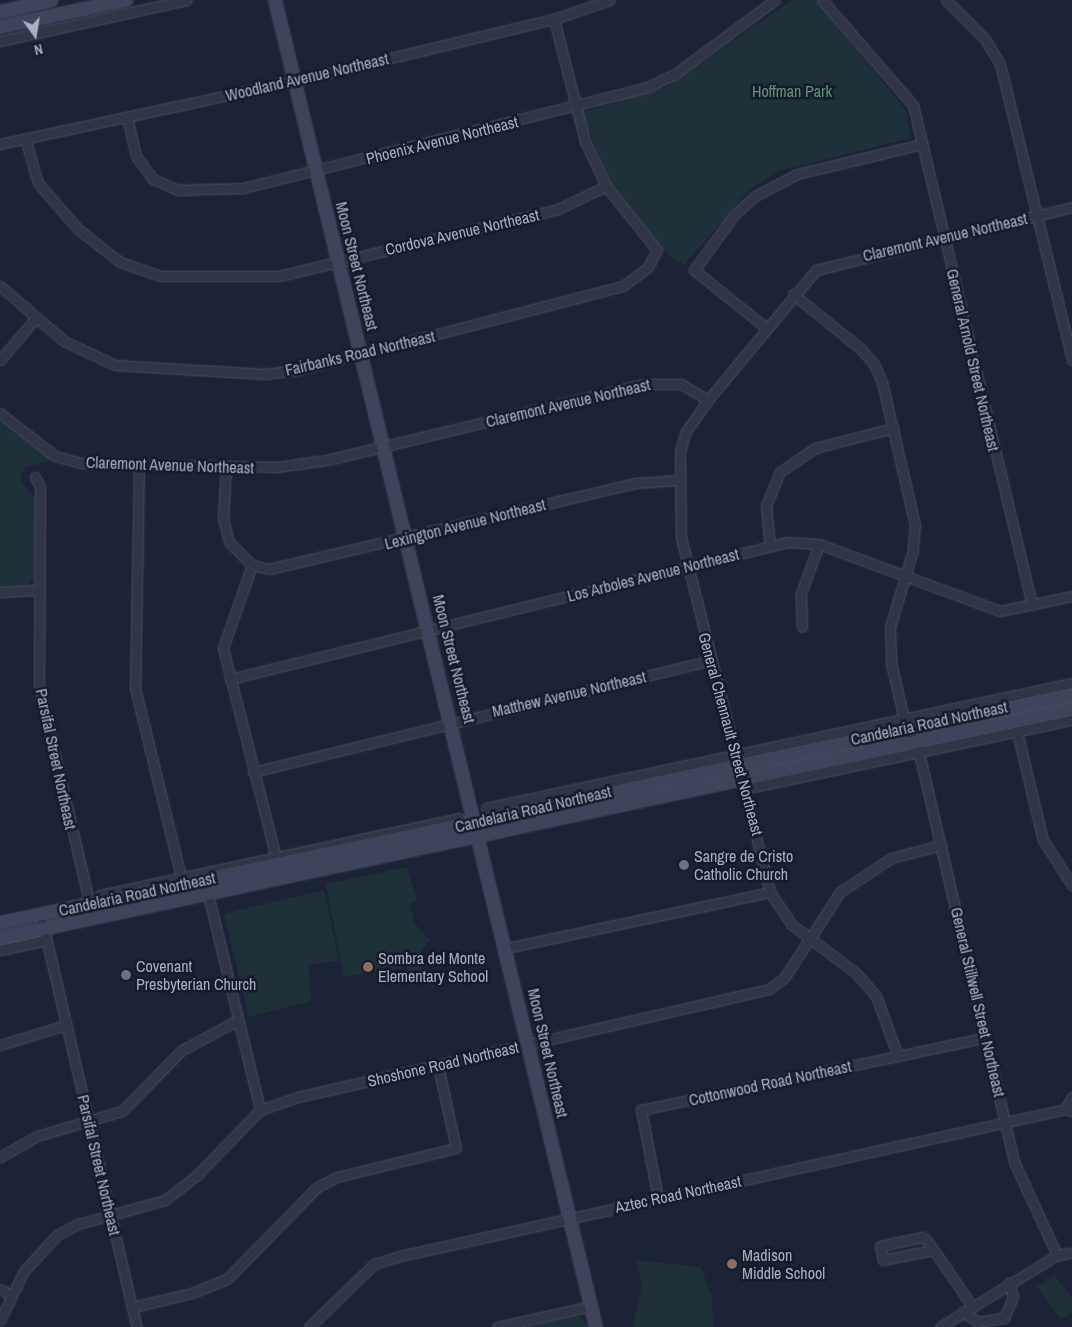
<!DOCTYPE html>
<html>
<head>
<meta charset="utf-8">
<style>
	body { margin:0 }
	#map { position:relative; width:1072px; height:1327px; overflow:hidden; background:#1d2337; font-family:"Archivo Narrow",sans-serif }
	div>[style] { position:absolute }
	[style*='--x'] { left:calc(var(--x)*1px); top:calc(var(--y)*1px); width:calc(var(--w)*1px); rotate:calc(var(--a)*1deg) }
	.green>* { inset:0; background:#1f3138 }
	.roads { filter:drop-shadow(0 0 1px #4b5063) drop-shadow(0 0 1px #4b5063) }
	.street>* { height:9px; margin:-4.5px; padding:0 4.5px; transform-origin:4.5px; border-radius:4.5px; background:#313647 }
	.secondary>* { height:12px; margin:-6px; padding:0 6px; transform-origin:6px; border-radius:6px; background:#3e445b }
	.dots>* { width:14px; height:14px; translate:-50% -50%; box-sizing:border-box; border:2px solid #161b2b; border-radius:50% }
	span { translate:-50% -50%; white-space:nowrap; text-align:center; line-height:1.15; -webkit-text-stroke:5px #161b2b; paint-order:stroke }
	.street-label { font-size:16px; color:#aaafc5 }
	.park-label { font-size:16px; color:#609677 }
	.poi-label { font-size:16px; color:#aaafc5 }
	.left { translate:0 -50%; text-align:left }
	.north { position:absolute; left:10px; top:10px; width:50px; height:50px; -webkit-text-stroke:4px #161b2b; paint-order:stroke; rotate:167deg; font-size:14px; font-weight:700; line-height:20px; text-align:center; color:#aaafc5 }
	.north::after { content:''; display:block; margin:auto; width:18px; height:22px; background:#aaafc5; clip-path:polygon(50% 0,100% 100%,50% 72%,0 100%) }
</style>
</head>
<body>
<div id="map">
	<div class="green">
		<div style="clip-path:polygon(792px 0,816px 0,906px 110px,911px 138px,781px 170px,749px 190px,684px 265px,670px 257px,611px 184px,582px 112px,667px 87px)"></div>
		<div style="clip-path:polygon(0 420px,52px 460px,26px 467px,20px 475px,22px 483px,36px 499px,34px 578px,26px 587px,0 588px)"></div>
		<div style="clip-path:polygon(407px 867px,417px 901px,409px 903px,415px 924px,430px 940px,413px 962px,433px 976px,410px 981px,407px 967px,378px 973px,372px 967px,372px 972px,344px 977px,326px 884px)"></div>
		<div style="clip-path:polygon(324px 890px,339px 961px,308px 965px,311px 1001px,249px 1017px,224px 914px)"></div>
		<div style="clip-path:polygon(636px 1260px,701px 1267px,712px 1297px,713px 1327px,633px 1327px,642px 1285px)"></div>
		<div style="clip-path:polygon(1054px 1275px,1072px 1298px,1072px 1312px,1061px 1320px,1037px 1287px)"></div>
		<div style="clip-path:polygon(577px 1315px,589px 1327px,526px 1327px)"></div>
	</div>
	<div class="roads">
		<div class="street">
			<div style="--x:822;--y:0;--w:139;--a:49.1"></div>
			<div style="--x:913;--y:105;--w:514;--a:76.61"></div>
			<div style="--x:946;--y:0;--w:55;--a:45"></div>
			<div style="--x:985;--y:39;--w:29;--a:59"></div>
			<div style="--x:1000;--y:64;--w:305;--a:76.3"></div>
			<div style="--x:0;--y:41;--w:191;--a:-12.4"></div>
			<div style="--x:127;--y:117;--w:40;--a:77"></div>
			<div style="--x:136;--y:156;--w:29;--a:54"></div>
			<div style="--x:153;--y:179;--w:27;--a:24"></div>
			<div style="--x:178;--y:190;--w:65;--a:-1.8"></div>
			<div style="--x:243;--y:188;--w:414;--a:-14"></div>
			<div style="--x:645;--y:88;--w:33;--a:-25"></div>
			<div style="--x:675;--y:74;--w:124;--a:-36.5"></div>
			<div style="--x:25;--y:138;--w:47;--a:73.9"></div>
			<div style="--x:38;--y:183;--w:61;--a:49"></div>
			<div style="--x:78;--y:229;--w:53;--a:38.2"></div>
			<div style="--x:120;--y:262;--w:43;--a:18.9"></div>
			<div style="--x:161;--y:276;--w:118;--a:0"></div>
			<div style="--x:279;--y:276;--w:287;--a:-13.5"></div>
			<div style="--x:558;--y:209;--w:53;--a:-25.6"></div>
			<div style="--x:0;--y:144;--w:302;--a:-12.1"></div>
			<div style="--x:295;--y:81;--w:266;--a:-13.5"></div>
			<div style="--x:554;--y:19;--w:59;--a:-18.7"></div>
			<div style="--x:0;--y:286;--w:84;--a:40.7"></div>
			<div style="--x:64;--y:341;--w:56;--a:25.2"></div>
			<div style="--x:115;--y:365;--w:150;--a:3.4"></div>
			<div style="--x:265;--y:374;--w:33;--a:-7"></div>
			<div style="--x:298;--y:370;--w:336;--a:-14.5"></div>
			<div style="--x:623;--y:286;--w:31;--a:-37"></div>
			<div style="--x:648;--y:267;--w:19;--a:-62"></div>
			<div style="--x:657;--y:250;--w:82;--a:-128.6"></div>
			<div style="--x:606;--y:186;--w:50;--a:-115"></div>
			<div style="--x:585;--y:141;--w:126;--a:-104.3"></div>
			<div style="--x:793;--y:294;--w:87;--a:39"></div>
			<div style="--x:861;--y:349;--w:20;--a:49"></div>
			<div style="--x:874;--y:364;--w:20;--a:66"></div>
			<div style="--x:882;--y:382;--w:147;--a:77"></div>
			<div style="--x:915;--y:525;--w:25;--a:95"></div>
			<div style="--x:913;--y:550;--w:80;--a:106.6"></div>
			<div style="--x:890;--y:627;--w:36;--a:88"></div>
			<div style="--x:891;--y:663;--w:57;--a:76.9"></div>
			<div style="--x:904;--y:719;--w:37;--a:66"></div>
			<div style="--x:919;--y:753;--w:422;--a:76.9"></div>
			<div style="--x:1015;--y:1164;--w:100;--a:65.2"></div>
			<div style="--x:765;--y:327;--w:91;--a:-141.2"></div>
			<div style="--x:694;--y:270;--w:68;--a:-54"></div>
			<div style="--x:734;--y:215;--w:28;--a:-42"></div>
			<div style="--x:755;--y:196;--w:47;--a:-27.6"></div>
			<div style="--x:797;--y:174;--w:129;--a:-13.5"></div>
			<div style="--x:0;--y:360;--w:54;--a:-49.5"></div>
			<div style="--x:0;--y:413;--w:70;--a:38"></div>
			<div style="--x:55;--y:456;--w:27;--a:15"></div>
			<div style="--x:81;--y:463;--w:195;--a:1.2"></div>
			<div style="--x:276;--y:467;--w:51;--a:-7.8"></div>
			<div style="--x:327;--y:460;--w:326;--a:-13.5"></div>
			<div style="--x:644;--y:384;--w:37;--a:0"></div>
			<div style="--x:681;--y:384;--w:31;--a:31"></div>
			<div style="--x:139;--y:466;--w:222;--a:91"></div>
			<div style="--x:135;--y:688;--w:195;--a:76.3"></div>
			<div style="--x:226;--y:468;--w:50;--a:93.4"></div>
			<div style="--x:223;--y:518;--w:25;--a:76"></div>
			<div style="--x:229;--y:542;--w:33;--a:45"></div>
			<div style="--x:252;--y:565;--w:17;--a:13"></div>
			<div style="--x:269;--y:569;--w:377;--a:-13.2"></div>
			<div style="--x:636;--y:483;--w:42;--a:-4.1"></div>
			<div style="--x:35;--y:477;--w:11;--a:63"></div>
			<div style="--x:40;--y:487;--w:198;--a:90.3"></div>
			<div style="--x:39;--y:685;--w:231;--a:77"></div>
			<div style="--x:770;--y:546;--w:40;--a:-95.7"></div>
			<div style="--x:766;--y:506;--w:37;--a:-68"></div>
			<div style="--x:780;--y:472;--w:42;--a:-34.4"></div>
			<div style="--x:815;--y:448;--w:81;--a:-14.4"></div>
			<div style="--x:252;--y:565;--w:88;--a:109.3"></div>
			<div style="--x:223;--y:648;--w:216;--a:75.8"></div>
			<div style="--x:0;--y:592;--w:37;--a:-3"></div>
			<div style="--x:802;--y:627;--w:34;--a:-92"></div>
			<div style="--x:801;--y:593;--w:52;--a:-69.8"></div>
			<div style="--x:230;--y:679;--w:575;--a:-13.79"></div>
			<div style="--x:788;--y:542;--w:31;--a:4"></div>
			<div style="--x:819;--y:544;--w:193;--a:20.3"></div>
			<div style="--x:1000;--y:611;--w:74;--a:-11.8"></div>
			<div style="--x:1017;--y:732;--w:111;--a:76.5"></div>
			<div style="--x:1043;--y:840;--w:54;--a:57.2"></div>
			<div style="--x:253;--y:772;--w:471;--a:-13.7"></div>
			<div style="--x:748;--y:788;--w:331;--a:-11.9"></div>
			<div style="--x:486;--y:808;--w:599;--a:-12.04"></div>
			<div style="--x:205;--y:882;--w:235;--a:76.4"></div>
			<div style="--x:100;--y:895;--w:367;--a:-12.1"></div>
			<div style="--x:41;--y:916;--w:422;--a:76.9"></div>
			<div style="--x:507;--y:948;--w:269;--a:-12"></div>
			<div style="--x:0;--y:950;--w:47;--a:-12.3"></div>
			<div style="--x:0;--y:1045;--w:69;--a:-16.9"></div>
			<div style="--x:898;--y:1056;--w:64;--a:-110.1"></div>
			<div style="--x:876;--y:996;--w:30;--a:-131"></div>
			<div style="--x:856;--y:973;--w:80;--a:-143.1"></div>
			<div style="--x:792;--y:925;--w:40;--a:-124"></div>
			<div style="--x:770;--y:892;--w:366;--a:-104.1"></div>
			<div style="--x:681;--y:537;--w:85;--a:-90.7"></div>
			<div style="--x:680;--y:452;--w:20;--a:-75"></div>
			<div style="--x:685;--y:433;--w:40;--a:-55.1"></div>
			<div style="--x:708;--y:400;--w:169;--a:-50.3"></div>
			<div style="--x:816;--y:270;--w:264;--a:-13.8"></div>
			<div style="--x:1065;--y:1109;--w:14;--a:-60"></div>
			<div style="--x:0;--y:1157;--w:43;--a:-29.6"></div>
			<div style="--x:37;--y:1136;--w:89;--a:-16.4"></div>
			<div style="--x:122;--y:1111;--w:86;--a:-45.5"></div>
			<div style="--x:182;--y:1050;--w:61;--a:-28.2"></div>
			<div style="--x:658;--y:1198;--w:90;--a:-100.9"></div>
			<div style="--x:641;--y:1110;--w:353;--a:-11.9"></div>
			<div style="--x:933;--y:1250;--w:51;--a:168.7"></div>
			<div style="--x:883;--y:1260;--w:14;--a:-102"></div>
			<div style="--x:880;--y:1246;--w:43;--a:-12.1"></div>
			<div style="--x:922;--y:1237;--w:4;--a:27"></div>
			<div style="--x:926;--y:1239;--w:81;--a:55.5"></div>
			<div style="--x:0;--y:1289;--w:13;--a:27"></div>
			<div style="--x:133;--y:1307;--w:61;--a:-13.3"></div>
			<div style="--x:192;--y:1293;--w:38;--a:-22"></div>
			<div style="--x:227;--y:1279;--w:127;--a:-45.6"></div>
			<div style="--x:316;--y:1188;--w:24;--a:-28"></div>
			<div style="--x:337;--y:1177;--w:122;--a:-13.7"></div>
			<div style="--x:456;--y:1148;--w:84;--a:-102.4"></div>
			<div style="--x:962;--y:1312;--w:19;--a:32"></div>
			<div style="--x:978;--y:1322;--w:26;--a:-9"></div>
			<div style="--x:1004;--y:1318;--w:23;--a:-67"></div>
			<div style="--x:1013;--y:1297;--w:15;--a:-106"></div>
			<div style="--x:0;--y:1320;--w:55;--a:-63.9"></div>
			<div style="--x:24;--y:1271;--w:49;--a:-47.5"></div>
			<div style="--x:57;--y:1235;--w:24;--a:-28"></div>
			<div style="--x:78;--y:1224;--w:90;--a:-15.4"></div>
			<div style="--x:165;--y:1200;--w:39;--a:-38"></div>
			<div style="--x:196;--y:1176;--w:92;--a:-45.9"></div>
			<div style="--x:260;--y:1110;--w:40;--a:-18.9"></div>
			<div style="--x:298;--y:1097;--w:483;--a:-12.9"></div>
			<div style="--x:769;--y:989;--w:19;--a:-36"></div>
			<div style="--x:784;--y:978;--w:103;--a:-56.9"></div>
			<div style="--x:840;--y:892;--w:61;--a:-33.7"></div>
			<div style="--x:891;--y:858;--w:52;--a:-14.6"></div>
			<div style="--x:309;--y:1327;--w:91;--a:-44.1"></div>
			<div style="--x:374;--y:1264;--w:27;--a:-17"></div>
			<div style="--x:400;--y:1256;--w:681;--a:-12.46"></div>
			<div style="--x:1065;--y:1109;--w:7;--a:16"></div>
			<div style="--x:497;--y:1327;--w:96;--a:-12.6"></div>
			<div style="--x:940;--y:1327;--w:137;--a:-31.6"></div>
			<div style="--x:1057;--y:1255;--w:15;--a:-8"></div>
		</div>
		<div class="secondary">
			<div style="--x:275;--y:0;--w:1365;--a:76.4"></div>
			<div style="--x:0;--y:12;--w:53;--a:-13"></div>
			<div style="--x:0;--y:27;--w:129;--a:-12.1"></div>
			<div style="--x:0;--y:923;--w:1096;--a:-12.01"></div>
			<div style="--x:0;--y:938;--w:1096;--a:-12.06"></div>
		</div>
	</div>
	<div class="dots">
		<div style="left:684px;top:865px;background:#6b7280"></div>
		<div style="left:368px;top:967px;background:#8d6e63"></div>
		<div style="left:126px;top:975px;background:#6b7280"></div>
		<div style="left:732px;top:1264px;background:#8d6e63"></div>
	</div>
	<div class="street-label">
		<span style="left:307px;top:77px;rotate:-13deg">Woodland Avenue Northeast</span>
		<span style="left:442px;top:140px;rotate:-14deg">Phoenix Avenue Northeast</span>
		<span style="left:462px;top:232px;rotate:-13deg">Cordova Avenue Northeast</span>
		<span style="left:945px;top:237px;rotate:-13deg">Claremont Avenue Northeast</span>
		<span style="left:357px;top:266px;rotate:76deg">Moon Street Northeast</span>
		<span style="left:360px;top:353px;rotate:-13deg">Fairbanks Road Northeast</span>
		<span style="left:973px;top:360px;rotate:77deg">General Arnold Street Northeast</span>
		<span style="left:568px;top:403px;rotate:-13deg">Claremont Avenue Northeast</span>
		<span style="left:170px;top:465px;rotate:2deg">Claremont Avenue Northeast</span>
		<span style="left:465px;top:524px;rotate:-14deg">Lexington Avenue Northeast</span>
		<span style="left:653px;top:575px;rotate:-14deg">Los Arboles Avenue Northeast</span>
		<span style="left:454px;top:659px;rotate:76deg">Moon Street Northeast</span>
		<span style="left:569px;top:694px;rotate:-13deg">Matthew Avenue Northeast</span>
		<span style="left:929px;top:723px;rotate:-12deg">Candelaria Road Northeast</span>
		<span style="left:731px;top:734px;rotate:75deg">General Chennault Street Northeast</span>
		<span style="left:56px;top:759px;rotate:78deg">Parsifal Street Northeast</span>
		<span style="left:533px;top:809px;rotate:-13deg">Candelaria Road Northeast</span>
		<span style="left:137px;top:894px;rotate:-12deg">Candelaria Road Northeast</span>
		<span style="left:978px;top:1002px;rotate:77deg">General Stillwell Street Northeast</span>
		<span style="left:548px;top:1053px;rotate:77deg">Moon Street Northeast</span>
		<span style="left:443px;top:1064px;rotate:-13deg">Shoshone Road Northeast</span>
		<span style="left:770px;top:1083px;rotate:-12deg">Cottonwood Road Northeast</span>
		<span style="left:99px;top:1165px;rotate:77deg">Parsifal Street Northeast</span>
		<span style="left:678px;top:1194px;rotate:-12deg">Aztec Road Northeast</span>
	</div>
	<div class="park-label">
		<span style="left:792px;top:91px">Hoffman Park</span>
	</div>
	<div class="poi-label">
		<span class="left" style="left:694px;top:865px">Sangre de Cristo<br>Catholic Church</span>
		<span class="left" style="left:378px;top:967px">Sombra del Monte<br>Elementary School</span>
		<span class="left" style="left:136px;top:975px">Covenant<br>Presbyterian Church</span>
		<span class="left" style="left:742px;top:1264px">Madison<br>Middle School</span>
	</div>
	<div class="north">N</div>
</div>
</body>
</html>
